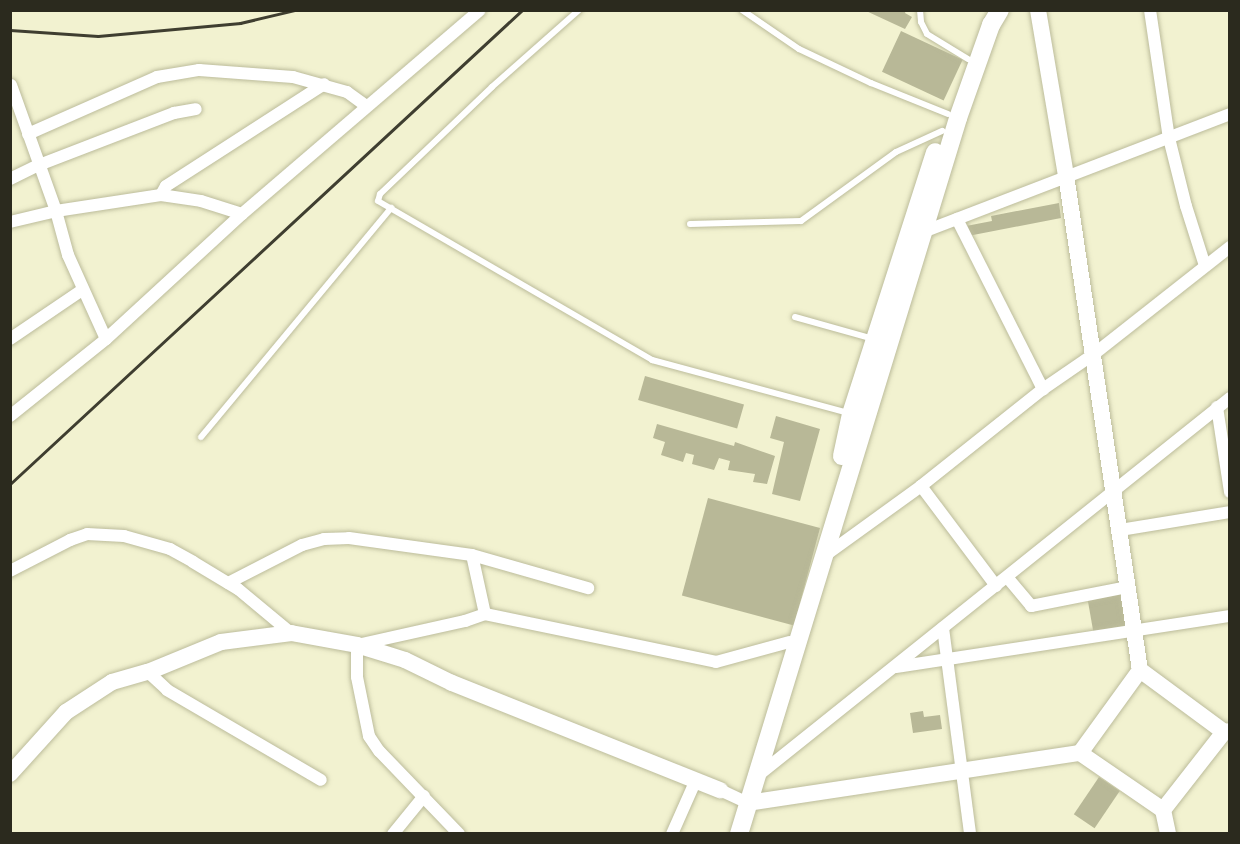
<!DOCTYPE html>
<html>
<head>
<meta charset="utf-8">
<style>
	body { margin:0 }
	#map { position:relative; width:1240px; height:844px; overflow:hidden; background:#f2f2d0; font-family:"Fira Sans Condensed",sans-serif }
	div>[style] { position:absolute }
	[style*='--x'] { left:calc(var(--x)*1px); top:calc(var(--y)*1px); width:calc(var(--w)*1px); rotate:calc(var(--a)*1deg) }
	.building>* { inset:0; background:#b8b897; transform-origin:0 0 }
	.roads { filter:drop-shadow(0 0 2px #bcbc9b) drop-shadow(0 0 2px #bcbc9b) }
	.lane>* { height:6px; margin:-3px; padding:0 3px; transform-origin:3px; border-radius:3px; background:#fff }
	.street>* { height:12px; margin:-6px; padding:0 6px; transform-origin:6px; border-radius:6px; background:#fff }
	.secondary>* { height:16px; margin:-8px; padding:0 8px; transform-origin:8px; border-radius:8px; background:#fff }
	.primary>* { height:18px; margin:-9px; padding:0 9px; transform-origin:9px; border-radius:9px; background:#fff }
	.rail>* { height:3px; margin:-1.5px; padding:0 1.5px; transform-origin:1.5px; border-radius:1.5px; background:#3f3e30 }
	span { translate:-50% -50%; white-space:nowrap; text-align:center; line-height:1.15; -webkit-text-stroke:4.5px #fff; paint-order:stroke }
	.frame { position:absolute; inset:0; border:12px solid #2b2a1e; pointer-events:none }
</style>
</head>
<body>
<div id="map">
	<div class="building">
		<div style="clip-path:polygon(864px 10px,906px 10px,905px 13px,912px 17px,905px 29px)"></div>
		<div style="left:901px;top:31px;width:68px;height:45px;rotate:25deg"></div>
		<div style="clip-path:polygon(1059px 203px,1061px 218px,968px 236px,966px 226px,992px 221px,991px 216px)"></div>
		<div style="left:645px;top:376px;width:103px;height:25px;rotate:16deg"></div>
		<div style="clip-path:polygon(776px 416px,820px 429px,800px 501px,772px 494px,784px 442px,770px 438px)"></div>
		<div style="clip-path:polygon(657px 424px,734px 446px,735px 442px,775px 456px,767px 484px,753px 482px,755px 474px,728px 470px,730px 461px,719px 458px,714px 470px,692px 464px,694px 455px,686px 453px,683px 462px,661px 455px,665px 442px,653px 438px)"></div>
		<div style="left:708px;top:498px;width:116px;height:101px;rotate:15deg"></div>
		<div style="left:1120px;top:593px;width:36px;height:33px;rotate:80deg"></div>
		<div style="clip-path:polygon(923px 711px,924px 717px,940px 715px,942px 729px,913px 733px,910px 713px)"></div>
		<div style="left:1099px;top:777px;width:25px;height:45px;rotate:34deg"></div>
	</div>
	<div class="roads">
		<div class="lane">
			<div style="--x:579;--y:10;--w:116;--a:138.5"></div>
			<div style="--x:492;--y:87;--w:155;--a:136.3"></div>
			<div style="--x:380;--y:194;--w:7;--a:106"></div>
			<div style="--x:378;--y:201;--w:317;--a:30.1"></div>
			<div style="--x:652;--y:360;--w:203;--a:15.1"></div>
			<div style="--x:742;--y:10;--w:69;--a:34.4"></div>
			<div style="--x:799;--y:49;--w:80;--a:25.3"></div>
			<div style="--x:871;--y:83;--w:83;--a:21.9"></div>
			<div style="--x:920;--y:10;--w:12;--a:85"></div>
			<div style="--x:921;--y:22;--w:13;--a:63"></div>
			<div style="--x:927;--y:34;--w:48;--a:31.4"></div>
			<div style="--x:690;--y:224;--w:111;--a:-1.5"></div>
			<div style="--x:801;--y:221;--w:117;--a:-36"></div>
			<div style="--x:896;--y:152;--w:51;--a:-24.5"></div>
			<div style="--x:795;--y:317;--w:82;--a:15.6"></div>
			<div style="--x:201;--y:437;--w:298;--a:-50.3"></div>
		</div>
		<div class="street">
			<div style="--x:1150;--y:10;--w:129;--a:81.6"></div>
			<div style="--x:1169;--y:138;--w:70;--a:76"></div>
			<div style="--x:1186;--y:206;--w:63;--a:72.4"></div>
			<div style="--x:11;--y:85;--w:134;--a:70.3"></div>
			<div style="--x:56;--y:211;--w:46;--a:74.7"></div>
			<div style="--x:68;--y:255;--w:92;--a:65.7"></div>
			<div style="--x:28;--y:134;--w:141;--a:-23.8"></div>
			<div style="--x:157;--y:77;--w:43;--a:-9.5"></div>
			<div style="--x:199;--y:70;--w:94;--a:4.3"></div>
			<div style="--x:293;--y:77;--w:56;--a:15.5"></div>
			<div style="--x:347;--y:92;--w:24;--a:36"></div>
			<div style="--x:10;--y:179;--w:32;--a:-26"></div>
			<div style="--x:39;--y:165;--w:145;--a:-21.1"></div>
			<div style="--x:174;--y:113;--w:22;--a:-10"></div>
			<div style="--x:161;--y:195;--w:10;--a:-61"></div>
			<div style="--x:166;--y:186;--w:188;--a:-32.8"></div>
			<div style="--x:957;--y:219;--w:191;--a:63.2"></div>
			<div style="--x:10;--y:222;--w:47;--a:-13.4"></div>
			<div style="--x:56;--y:211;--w:106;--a:-8.7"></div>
			<div style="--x:161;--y:195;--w:40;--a:8.5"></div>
			<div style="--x:201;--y:201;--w:43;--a:17.6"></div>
			<div style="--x:923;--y:232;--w:329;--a:-21"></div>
			<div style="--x:10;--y:339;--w:87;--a:-34.2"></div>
			<div style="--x:1217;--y:407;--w:86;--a:81.3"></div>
			<div style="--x:10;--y:416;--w:123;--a:-38.7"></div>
			<div style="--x:106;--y:339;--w:185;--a:-42.6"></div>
			<div style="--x:242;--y:214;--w:313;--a:-40.6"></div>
			<div style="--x:921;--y:486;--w:125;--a:53.1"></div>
			<div style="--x:1120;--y:530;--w:111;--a:-9.3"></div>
			<div style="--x:823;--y:557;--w:121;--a:-35.9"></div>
			<div style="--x:921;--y:486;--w:156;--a:-38.5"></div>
			<div style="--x:1043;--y:389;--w:62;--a:-34.5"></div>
			<div style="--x:1094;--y:354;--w:173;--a:-38.2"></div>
			<div style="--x:10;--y:571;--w:68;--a:-27.3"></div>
			<div style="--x:70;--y:540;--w:18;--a:-19"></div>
			<div style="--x:87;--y:534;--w:37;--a:3"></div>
			<div style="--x:124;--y:536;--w:48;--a:15.8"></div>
			<div style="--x:170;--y:549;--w:26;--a:29"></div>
			<div style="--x:193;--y:562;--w:52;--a:31"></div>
			<div style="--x:238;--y:589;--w:69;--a:39.7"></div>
			<div style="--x:1007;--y:577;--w:38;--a:50"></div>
			<div style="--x:1031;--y:606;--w:99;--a:-11.1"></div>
			<div style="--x:228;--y:583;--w:83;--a:-27.2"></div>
			<div style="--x:302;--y:545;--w:23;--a:-15"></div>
			<div style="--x:324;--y:539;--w:25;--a:-2"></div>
			<div style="--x:349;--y:538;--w:124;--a:7.9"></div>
			<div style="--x:472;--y:555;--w:121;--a:15.9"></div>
			<div style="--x:485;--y:614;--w:236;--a:11.7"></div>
			<div style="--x:716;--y:662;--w:76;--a:-15.3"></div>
			<div style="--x:943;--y:628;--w:208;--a:82.5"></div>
			<div style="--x:896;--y:667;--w:338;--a:-8.7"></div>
			<div style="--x:148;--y:672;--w:26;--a:43"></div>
			<div style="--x:167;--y:690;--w:178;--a:30.3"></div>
			<div style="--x:756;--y:777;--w:607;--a:-38.65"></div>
			<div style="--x:720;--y:790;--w:31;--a:25"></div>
			<div style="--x:393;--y:834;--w:49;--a:-50.8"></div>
			<div style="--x:459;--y:834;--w:115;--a:-133.9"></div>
			<div style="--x:379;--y:751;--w:18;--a:-124"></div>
			<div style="--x:369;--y:736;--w:60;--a:-101.5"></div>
			<div style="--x:357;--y:677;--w:32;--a:-90"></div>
			<div style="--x:357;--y:645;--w:111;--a:-12.5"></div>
			<div style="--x:465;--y:621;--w:21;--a:-19"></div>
			<div style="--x:485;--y:614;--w:60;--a:-102.4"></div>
			<div style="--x:672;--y:834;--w:57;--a:-66.1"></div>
		</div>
		<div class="secondary">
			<div style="--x:1038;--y:10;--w:167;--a:80.4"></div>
			<div style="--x:1066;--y:175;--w:501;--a:81.5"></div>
			<div style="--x:1140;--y:670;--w:104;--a:36.4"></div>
			<div style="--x:1080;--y:753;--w:101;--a:34.5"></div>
			<div style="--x:1163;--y:810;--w:25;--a:78"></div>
			<div style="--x:10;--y:774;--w:84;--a:-47.9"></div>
			<div style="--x:66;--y:712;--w:55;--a:-33.1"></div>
			<div style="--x:112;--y:682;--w:37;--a:-16"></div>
			<div style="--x:148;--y:672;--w:79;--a:-22.3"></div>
			<div style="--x:221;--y:642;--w:71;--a:-7.3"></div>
			<div style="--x:291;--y:633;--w:67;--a:10.3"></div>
			<div style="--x:357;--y:645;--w:50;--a:17.4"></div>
			<div style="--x:405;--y:660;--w:52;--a:26.1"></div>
			<div style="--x:452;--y:683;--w:289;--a:21.8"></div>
			<div style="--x:748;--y:803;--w:336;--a:-8.6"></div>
			<div style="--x:1080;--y:753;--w:102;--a:-54.1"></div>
			<div style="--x:1163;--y:810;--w:99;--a:-52"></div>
			<div style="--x:1224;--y:732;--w:6;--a:-9"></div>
		</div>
		<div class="primary">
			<div style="--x:842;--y:456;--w:43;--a:-77.9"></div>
			<div style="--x:851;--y:414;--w:275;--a:-72.2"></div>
			<div style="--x:739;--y:834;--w:749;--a:-72.99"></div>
			<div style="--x:958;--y:118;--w:99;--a:-70.5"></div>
			<div style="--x:991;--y:25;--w:17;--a:-59"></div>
		</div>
	</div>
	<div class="rail">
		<div style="--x:10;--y:30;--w:88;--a:3.9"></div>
		<div style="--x:98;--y:36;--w:143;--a:-5.2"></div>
		<div style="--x:240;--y:23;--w:57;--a:-13.3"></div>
		<div style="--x:10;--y:484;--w:698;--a:-42.79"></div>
	</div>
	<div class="frame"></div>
</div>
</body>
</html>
